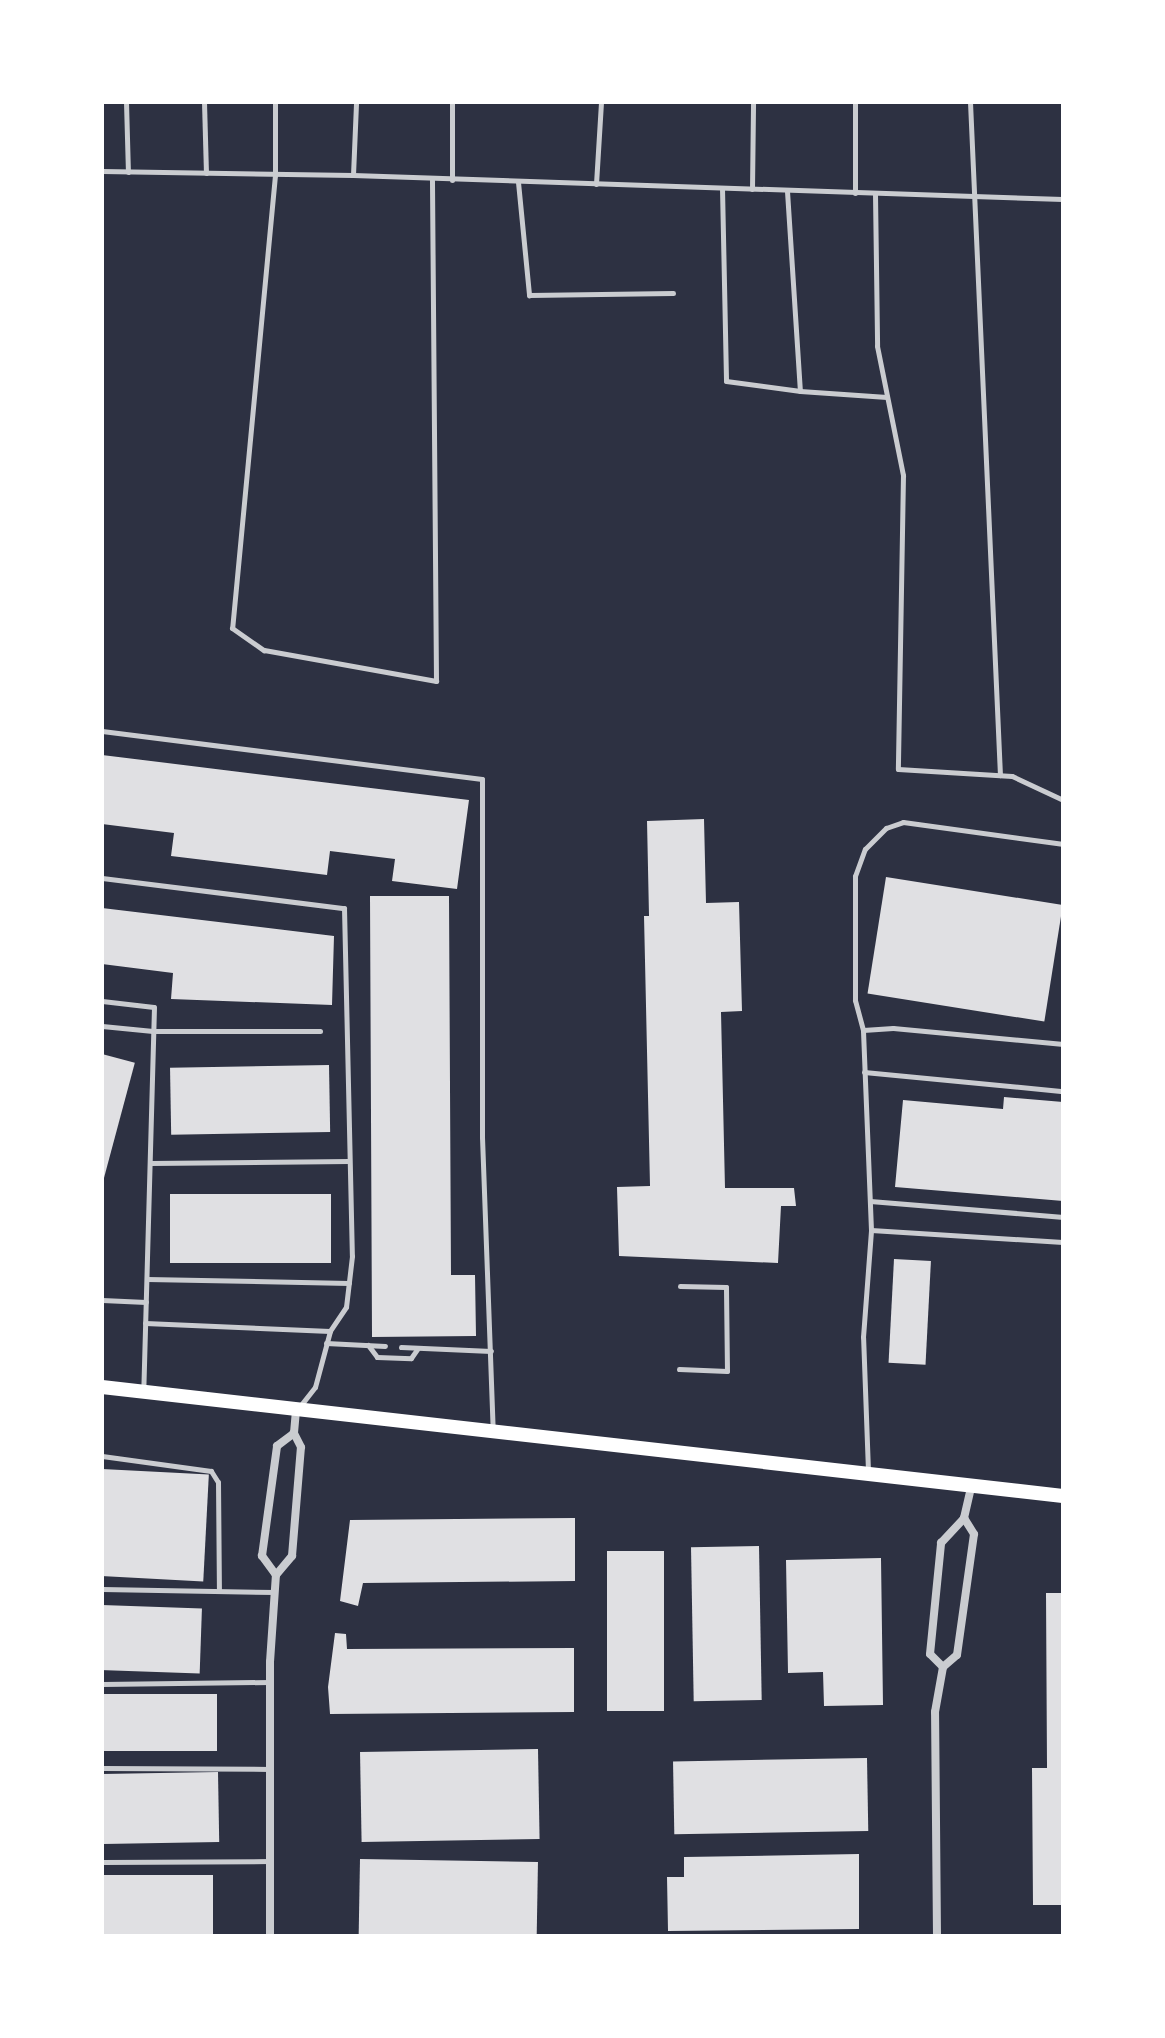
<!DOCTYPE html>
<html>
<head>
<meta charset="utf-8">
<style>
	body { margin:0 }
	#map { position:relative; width:1165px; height:2038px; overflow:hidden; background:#2d3142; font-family:"DejaVu Sans",sans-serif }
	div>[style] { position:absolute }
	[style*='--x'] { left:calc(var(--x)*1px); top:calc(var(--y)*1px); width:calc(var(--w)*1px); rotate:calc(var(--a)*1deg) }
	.building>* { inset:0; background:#e0e0e3; transform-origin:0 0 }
	.service>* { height:5px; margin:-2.5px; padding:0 2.5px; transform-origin:2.5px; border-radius:2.5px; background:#caccd0 }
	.minor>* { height:8px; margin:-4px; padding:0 4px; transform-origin:4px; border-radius:4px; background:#caccd0 }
	.secondary>* { height:14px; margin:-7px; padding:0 7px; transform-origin:7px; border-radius:7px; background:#fff }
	span { translate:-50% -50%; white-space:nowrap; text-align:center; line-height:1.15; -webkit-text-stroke:6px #fff; paint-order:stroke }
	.frame { position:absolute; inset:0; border:104px solid #fff; pointer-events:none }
</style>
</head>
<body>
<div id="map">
	<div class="building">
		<div style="clip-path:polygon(102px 755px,469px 800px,457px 889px,392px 881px,395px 859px,330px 851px,327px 875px,171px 856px,174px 833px,102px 824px)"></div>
		<div style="clip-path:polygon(704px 819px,706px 903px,739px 902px,742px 1011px,721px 1012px,725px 1188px,794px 1188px,796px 1206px,781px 1206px,778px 1263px,619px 1256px,617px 1187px,650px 1186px,644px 916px,649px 916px,647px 821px)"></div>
		<div style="left:886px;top:877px;width:179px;height:118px;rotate:9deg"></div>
		<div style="clip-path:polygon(370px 896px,449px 896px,451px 1275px,475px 1275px,476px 1336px,372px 1337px)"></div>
		<div style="clip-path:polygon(102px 908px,334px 936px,332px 1005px,171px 999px,173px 973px,102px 964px)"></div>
		<div style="left:102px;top:1054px;width:34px;height:208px;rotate:15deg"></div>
		<div style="left:329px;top:1065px;width:67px;height:159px;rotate:89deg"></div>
		<div style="clip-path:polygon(1004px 1097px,1063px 1102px,1063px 1201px,895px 1187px,903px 1100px,1003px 1109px)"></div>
		<div style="left:331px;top:1194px;width:69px;height:161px;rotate:90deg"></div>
		<div style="left:894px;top:1259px;width:37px;height:104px;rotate:3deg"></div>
		<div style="left:102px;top:1469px;width:107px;height:107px;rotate:3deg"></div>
		<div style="clip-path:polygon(575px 1518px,575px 1581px,363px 1583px,358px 1606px,340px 1601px,350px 1520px)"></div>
		<div style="left:759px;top:1546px;width:154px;height:68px;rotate:89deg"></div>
		<div style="left:607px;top:1551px;width:57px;height:160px"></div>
		<div style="clip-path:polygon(881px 1558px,883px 1705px,824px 1706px,823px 1672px,788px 1673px,786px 1560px)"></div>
		<div style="clip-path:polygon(1046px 1593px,1063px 1593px,1063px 1905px,1033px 1905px,1032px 1768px,1047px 1768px)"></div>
		<div style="left:102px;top:1605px;width:100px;height:65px;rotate:2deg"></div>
		<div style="clip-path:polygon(335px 1633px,346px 1634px,347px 1649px,574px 1648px,574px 1712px,330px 1714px,328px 1687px)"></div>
		<div style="left:102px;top:1694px;width:115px;height:57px"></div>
		<div style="left:538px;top:1749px;width:90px;height:178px;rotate:89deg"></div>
		<div style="left:867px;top:1758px;width:73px;height:194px;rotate:89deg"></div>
		<div style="left:218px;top:1772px;width:70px;height:116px;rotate:89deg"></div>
		<div style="clip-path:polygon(859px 1854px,859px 1929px,668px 1931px,667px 1877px,684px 1877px,684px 1857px)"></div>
		<div style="left:360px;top:1859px;width:178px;height:77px;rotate:1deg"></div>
		<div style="left:102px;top:1875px;width:111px;height:61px"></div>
	</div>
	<div class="service">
		<div style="--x:126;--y:102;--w:70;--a:88.4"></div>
		<div style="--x:204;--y:102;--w:71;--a:88.4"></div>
		<div style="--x:275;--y:102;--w:73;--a:90"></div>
		<div style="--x:275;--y:175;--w:455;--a:95.4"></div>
		<div style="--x:232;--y:628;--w:39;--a:35"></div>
		<div style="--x:264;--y:650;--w:175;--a:10.2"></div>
		<div style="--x:436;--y:681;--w:501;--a:-90.46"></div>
		<div style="--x:855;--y:102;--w:91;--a:90"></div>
		<div style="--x:970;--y:102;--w:674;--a:87.45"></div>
		<div style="--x:102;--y:171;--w:251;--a:0.9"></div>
		<div style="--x:353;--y:175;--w:710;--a:1.94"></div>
		<div style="--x:353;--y:175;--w:73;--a:-87.6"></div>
		<div style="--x:452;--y:180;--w:78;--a:-90"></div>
		<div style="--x:518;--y:182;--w:114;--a:84.4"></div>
		<div style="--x:529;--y:295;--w:144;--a:-0.8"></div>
		<div style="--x:596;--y:184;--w:82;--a:-86.5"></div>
		<div style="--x:722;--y:188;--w:193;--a:88.8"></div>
		<div style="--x:726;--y:381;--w:75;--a:7.7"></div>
		<div style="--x:752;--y:189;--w:87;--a:-89.3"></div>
		<div style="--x:787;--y:191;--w:200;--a:86.3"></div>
		<div style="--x:800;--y:391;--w:87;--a:3.9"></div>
		<div style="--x:875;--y:194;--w:152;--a:89.2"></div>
		<div style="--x:877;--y:346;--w:132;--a:78.6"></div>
		<div style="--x:903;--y:475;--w:294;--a:91"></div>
		<div style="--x:898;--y:769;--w:114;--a:3.5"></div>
		<div style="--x:1012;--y:776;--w:56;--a:25.2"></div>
		<div style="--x:102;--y:731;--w:383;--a:7.2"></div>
		<div style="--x:482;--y:779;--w:358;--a:90"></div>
		<div style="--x:482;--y:1137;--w:294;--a:87.9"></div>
		<div style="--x:102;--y:878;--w:244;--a:7.1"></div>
		<div style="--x:344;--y:908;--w:348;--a:88.7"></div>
		<div style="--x:352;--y:1256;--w:51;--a:96.7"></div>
		<div style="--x:346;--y:1307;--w:29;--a:124"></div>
		<div style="--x:102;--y:1001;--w:52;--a:6.6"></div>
		<div style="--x:154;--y:1007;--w:384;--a:91.6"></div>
		<div style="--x:102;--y:1026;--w:51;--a:5.6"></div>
		<div style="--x:153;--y:1031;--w:167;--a:0"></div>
		<div style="--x:863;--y:1030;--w:30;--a:-4"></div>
		<div style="--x:893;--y:1028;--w:171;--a:5.4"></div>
		<div style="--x:864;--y:1072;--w:200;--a:5.5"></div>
		<div style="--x:150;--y:1163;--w:199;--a:-0.6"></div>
		<div style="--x:870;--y:1201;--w:194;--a:4.7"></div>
		<div style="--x:871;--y:1230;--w:192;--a:3.6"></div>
		<div style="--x:147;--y:1279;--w:202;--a:1.1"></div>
		<div style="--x:102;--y:1300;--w:44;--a:2.6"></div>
		<div style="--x:145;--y:1323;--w:185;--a:2.5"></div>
		<div style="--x:330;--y:1331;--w:58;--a:105"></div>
		<div style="--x:315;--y:1387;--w:24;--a:128"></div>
		<div style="--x:326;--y:1343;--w:59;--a:2.9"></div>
		<div style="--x:368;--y:1345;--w:15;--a:53"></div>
		<div style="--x:377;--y:1357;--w:34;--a:2"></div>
		<div style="--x:411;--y:1358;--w:12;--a:-55"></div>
		<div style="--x:401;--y:1347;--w:90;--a:2.5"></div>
		<div style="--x:679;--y:1369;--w:48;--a:2.4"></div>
		<div style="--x:727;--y:1371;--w:84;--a:-90.7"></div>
		<div style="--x:726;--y:1287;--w:46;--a:-178.8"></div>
		<div style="--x:102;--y:1456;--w:110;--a:7.8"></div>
		<div style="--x:211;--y:1471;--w:13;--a:58"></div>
		<div style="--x:218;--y:1482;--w:109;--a:89.5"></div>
		<div style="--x:868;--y:1471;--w:134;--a:-92.1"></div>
		<div style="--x:863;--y:1337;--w:107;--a:-85.7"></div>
		<div style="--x:871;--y:1230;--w:200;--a:-92.3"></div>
		<div style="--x:863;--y:1030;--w:31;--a:-105"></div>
		<div style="--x:855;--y:1000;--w:124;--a:-90"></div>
		<div style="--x:855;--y:876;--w:29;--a:-70"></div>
		<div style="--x:865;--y:849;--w:30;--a:-45"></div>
		<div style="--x:886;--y:828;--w:18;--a:-19"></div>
		<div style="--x:903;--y:822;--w:162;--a:7.8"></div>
		<div style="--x:102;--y:1589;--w:173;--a:1"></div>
		<div style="--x:102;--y:1684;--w:168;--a:-0.7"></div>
		<div style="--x:102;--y:1768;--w:168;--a:0.3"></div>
		<div style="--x:102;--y:1862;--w:168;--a:-0.3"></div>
	</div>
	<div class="minor">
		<div style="--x:276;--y:1575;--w:24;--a:-126"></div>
		<div style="--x:262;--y:1556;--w:111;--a:-82.2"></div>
		<div style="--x:277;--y:1446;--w:21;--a:-37"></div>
		<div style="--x:943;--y:1667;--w:18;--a:-135"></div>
		<div style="--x:930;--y:1654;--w:112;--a:-84.3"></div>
		<div style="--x:941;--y:1543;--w:34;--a:-47"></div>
		<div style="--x:964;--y:1518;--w:35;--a:-77"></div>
		<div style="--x:270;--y:1936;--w:274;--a:-90"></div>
		<div style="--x:270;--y:1662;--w:87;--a:-86.1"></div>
		<div style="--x:276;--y:1575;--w:25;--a:-50"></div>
		<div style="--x:292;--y:1556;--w:109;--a:-85.3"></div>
		<div style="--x:301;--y:1447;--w:16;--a:-117"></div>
		<div style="--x:294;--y:1433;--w:22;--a:-85"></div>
		<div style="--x:937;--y:1936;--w:224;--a:-90.5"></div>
		<div style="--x:935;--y:1712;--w:46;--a:-79.9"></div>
		<div style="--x:943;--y:1667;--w:18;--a:-41"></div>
		<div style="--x:957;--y:1655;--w:122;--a:-82"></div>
		<div style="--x:974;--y:1534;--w:19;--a:-122"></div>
	</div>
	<div class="secondary">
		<div style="--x:102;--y:1387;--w:967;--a:6.47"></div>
	</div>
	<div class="frame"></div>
</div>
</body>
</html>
